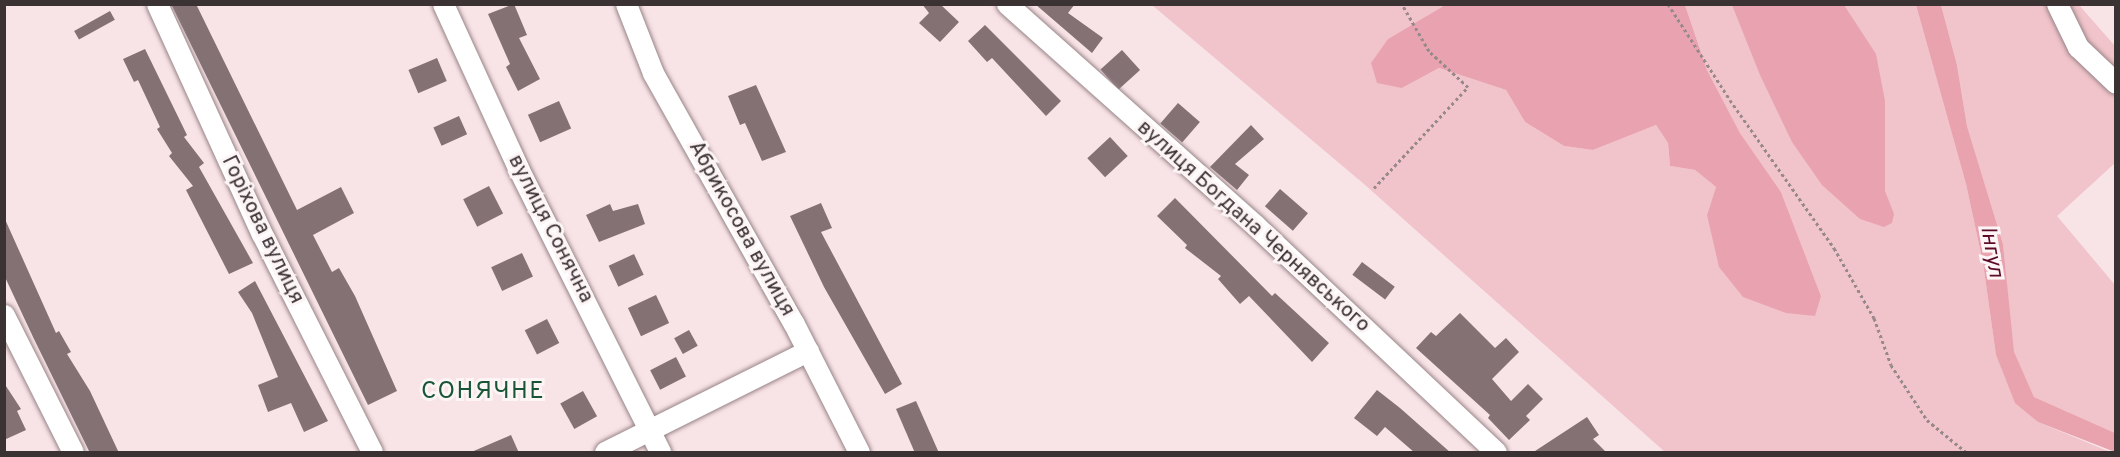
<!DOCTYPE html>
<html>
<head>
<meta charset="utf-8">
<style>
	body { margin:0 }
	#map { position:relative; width:2120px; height:457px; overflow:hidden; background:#f8e3e6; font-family:Overpass,sans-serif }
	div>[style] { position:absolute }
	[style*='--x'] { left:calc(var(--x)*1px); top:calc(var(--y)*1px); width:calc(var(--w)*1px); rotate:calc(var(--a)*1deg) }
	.green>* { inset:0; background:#f1c3ca }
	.forest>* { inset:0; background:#e9a3b0 }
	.water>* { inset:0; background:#e9a3af }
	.building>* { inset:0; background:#837174; transform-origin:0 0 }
	.path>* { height:3px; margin-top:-1.5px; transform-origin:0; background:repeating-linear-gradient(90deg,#97888a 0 3px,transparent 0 6px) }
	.roads { filter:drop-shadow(0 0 2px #978487) drop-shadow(0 0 2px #978487) }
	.minor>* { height:21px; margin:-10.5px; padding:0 10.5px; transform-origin:10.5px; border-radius:10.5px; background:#fff }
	span { translate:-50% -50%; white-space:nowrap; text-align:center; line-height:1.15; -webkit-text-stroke:6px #fcf4f5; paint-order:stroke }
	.street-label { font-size:21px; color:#3a3233 }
	.water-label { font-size:22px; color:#5d0a27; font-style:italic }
	.quarter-label { font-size:24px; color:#185436; letter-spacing:1.5px }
	.frame { position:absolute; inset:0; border:6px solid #3a3233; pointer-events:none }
</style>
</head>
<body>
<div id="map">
	<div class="green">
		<div style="clip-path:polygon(1152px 5px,1445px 5px,1388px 39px,1402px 88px,1439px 68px,1506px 90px,1525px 122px,1564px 146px,1593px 150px,1656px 125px,1668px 143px,1670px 166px,1695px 170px,1716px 187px,1707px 215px,1821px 296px,1781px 192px,1740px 133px,1707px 70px,1685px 5px,1916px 5px,1966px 184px,1983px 263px,1996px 355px,2015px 402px,2038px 422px,2110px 452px,1665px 452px,1364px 184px)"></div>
		<div style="clip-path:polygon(1941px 5px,2079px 5px,2115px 46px,2115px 163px,2057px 216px,2115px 285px,2115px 433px,2034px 397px,2013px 352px,2003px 244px,1967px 126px,1957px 65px)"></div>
	</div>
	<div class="forest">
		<div style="clip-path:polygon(1445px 5px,1685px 5px,1707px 70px,1740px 133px,1781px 192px,1821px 296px,1815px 316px,1786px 313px,1743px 297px,1719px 267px,1707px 215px,1716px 187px,1695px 170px,1670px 166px,1668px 143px,1656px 125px,1593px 150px,1564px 146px,1525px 122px,1506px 90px,1439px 68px,1402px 88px,1377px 83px,1371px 63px,1388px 39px)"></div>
		<div style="clip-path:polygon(1732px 5px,1844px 5px,1876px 54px,1885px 101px,1885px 191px,1894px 214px,1892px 223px,1884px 227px,1860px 219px,1822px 185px,1792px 142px,1760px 75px)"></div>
	</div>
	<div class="water">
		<div style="clip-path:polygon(1916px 5px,1941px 5px,1957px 65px,1967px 126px,2003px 244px,2014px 352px,2034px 397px,2115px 433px,2115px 452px,2038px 422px,2015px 403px,1996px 355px,1983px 263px,1966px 184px)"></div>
	</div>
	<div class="building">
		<div style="clip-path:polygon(171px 4px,196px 4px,297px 210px,341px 187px,354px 213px,313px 235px,332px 272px,339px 268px,355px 296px,397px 391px,368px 405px)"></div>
		<div style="clip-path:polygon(514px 4px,527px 35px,519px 38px,540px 79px,518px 91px,506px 67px,510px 64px,488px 14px)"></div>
		<div style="clip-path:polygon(922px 4px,940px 4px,959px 22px,940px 42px,919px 23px,929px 13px)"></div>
		<div style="clip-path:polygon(1035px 4px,1075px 4px,1068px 13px,1103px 38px,1092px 53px)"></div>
		<div style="left:110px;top:11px;width:10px;height:41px;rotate:61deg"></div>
		<div style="clip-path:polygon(985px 25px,1061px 101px,1046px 116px,992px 58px,987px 62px,968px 41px)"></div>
		<div style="clip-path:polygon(145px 49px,187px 135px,184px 137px,204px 163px,199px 167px,253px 263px,229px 274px,186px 190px,193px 186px,169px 156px,172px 153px,157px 129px,160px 127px,138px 80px,134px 82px,123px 59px)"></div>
		<div style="left:1122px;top:50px;width:27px;height:29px;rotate:48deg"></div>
		<div style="left:437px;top:58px;width:25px;height:31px;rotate:67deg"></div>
		<div style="clip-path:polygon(756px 85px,786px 152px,762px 161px,745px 123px,740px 125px,728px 96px)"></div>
		<div style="left:559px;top:101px;width:30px;height:34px;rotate:66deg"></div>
		<div style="left:1178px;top:103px;width:29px;height:27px;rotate:41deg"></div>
		<div style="left:459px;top:116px;width:20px;height:28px;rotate:66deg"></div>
		<div style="clip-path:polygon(1251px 125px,1264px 139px,1235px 164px,1249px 175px,1237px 190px,1210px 167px)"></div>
		<div style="left:1110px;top:137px;width:26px;height:31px;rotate:47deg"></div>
		<div style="left:489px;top:186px;width:31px;height:29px;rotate:63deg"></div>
		<div style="left:1280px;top:189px;width:37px;height:23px;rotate:41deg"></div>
		<div style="clip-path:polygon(1175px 198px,1272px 296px,1275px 293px,1329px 343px,1312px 362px,1249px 296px,1240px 304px,1218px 279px,1221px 276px,1185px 248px,1187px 245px,1157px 216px)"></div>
		<div style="clip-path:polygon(821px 203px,832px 228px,821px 232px,902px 384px,885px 394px,824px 287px,790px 216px)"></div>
		<div style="clip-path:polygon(610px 204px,613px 211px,638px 204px,645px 224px,599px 242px,586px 215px)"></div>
		<div style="clip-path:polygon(4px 217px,56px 333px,59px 331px,71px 352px,67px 354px,90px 391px,119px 453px,90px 453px,34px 339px,4px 275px)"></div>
		<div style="left:522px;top:253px;width:26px;height:34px;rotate:65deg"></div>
		<div style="left:634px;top:254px;width:23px;height:28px;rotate:65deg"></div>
		<div style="left:1362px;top:262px;width:41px;height:16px;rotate:37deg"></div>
		<div style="clip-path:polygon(255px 281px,328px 421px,304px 432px,291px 403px,268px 412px,258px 385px,278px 377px,252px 313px,238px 292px)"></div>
		<div style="left:656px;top:295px;width:31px;height:31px;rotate:65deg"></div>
		<div style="clip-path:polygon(1460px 313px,1495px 348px,1506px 338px,1519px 352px,1492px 379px,1511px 401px,1528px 384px,1543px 399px,1526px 416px,1530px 420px,1509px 440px,1488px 418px,1490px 415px,1416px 348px,1431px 332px,1436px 336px)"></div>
		<div style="left:547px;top:319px;width:27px;height:25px;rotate:63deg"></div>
		<div style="left:689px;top:330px;width:18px;height:17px;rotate:61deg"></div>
		<div style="left:676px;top:357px;width:22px;height:29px;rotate:63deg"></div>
		<div style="clip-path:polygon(4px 383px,21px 409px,17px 411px,26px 430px,4px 440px)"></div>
		<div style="clip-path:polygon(1377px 390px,1400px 408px,1451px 453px,1415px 453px,1385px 427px,1377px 436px,1354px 418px)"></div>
		<div style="left:583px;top:391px;width:29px;height:26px;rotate:61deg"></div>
		<div style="clip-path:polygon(916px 401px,939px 453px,915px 453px,896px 409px)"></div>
		<div style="clip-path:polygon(1587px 417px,1599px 435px,1593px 439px,1607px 453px,1532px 453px)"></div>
		<div style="clip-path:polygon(511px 435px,519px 453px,469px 453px)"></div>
	</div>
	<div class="path">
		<div style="--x:1668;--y:4;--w:114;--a:57.1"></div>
		<div style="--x:1730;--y:100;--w:181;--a:54.9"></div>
		<div style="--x:1834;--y:248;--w:81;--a:60.3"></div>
		<div style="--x:1874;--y:318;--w:50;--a:70.1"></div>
		<div style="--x:1891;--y:365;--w:66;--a:56.8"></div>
		<div style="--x:1927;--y:420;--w:50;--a:39.4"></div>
		<div style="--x:1374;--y:188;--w:138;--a:-47.1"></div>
		<div style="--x:1468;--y:87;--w:53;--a:-137.3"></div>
		<div style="--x:1429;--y:51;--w:54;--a:-119.9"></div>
	</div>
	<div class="roads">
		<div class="minor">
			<div style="--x:157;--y:4;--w:253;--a:65.5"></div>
			<div style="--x:262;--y:234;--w:244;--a:63.2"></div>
			<div style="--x:443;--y:4;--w:180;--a:65.4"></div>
			<div style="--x:518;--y:168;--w:318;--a:63.4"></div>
			<div style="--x:626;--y:4;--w:74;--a:68.6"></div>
			<div style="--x:653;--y:73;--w:286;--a:60.7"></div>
			<div style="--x:793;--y:322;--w:146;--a:63.1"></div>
			<div style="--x:1007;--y:4;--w:332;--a:41.7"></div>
			<div style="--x:1255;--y:225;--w:331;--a:43.3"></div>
			<div style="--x:2057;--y:4;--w:48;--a:64"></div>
			<div style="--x:2078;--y:47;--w:52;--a:43.5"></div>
			<div style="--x:4;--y:315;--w:153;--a:63.3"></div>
			<div style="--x:605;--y:452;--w:227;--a:-26.5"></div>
		</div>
	</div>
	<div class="street-label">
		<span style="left:1253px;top:227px;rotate:42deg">вулиця Богдана Чернявського</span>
		<span style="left:550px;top:229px;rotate:63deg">вулиця Сонячна</span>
		<span style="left:741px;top:229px;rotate:61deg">Абрикосова вулиця</span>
		<span style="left:262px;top:230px;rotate:64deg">Горіхова вулиця</span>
	</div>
	<div class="water-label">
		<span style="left:1991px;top:252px;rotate:80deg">Інгул</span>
	</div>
	<div class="quarter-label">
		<span style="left:483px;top:393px">СОНЯЧНЕ</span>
	</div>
	<div class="frame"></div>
</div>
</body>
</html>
